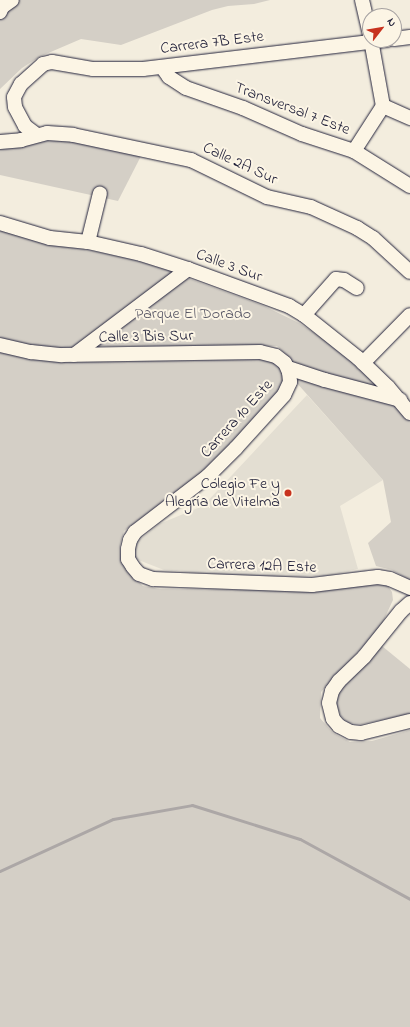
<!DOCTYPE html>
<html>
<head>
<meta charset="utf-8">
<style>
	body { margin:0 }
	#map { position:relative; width:410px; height:1027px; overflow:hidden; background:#f3edde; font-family:"Indie Flower",sans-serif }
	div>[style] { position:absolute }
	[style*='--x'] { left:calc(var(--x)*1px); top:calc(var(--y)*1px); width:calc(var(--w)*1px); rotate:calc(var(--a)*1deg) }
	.built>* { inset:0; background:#e3ded2 }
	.green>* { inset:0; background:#d4cfc6 }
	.stream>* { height:3px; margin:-1.5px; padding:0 1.5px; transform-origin:1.5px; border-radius:1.5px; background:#aca7a6 }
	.roads { filter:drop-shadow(0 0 1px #22223b) drop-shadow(0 0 1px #22223b) }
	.minor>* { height:14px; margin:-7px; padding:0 7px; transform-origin:7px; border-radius:7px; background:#fcf5e5 }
	.dots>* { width:11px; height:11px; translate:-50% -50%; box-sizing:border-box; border:2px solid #fcf5e5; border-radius:50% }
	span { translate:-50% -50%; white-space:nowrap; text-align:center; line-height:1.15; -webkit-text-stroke:4px #fcf5e5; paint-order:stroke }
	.street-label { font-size:16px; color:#22223b }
	.park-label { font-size:16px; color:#575665 }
	.poi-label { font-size:16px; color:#22223b }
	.right { translate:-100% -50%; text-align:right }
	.north { position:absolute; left:362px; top:8px; width:40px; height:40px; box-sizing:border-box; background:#fcf5e5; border:1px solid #a5a1a1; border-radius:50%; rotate:59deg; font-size:11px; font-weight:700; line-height:16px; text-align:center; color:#22223b }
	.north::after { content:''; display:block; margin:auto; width:14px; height:18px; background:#c8321e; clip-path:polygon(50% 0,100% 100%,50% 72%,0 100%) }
</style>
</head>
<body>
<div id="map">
	<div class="built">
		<div style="clip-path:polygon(307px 395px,383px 480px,340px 506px,358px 569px,327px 576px,238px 576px,164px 570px,136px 559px,133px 545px,159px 524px,203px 506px)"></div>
	</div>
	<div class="green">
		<div style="clip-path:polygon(0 0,270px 0,254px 4px,228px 6px,212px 10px,121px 45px,81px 39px,39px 57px,22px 68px,0 89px)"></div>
		<div style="clip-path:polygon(0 134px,54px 136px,141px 156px,118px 201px,0 175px)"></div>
		<div style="clip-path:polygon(0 230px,39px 240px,132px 259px,172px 271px,173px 277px,55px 360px,81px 362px,270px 359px,284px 371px,283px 385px,242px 434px,206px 470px,124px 531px,120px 545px,121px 559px,131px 575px,143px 586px,160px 589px,327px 590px,372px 581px,387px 585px,392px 592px,393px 600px,380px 628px,321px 692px,320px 718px,333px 733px,350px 742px,372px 741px,410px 730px,410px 1027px,0 1027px)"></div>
		<div style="clip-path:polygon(187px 278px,264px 306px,299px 323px,334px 346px,386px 390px,295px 367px,289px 357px,277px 346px,95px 346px)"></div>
		<div style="clip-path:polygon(301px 377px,397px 404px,410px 421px,410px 580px,392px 570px,376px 566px,368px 543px,391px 522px,383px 480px,296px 382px)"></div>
		<div style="clip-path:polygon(382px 646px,410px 669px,410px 714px,362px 724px,348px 723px,341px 716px,336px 705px,337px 693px,362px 664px)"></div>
	</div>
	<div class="stream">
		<div style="--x:0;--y:871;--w:124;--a:-24.7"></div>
		<div style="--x:113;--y:819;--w:80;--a:-10"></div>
		<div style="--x:192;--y:805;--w:113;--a:17.5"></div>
		<div style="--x:300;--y:839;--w:125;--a:28.6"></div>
	</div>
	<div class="roads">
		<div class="minor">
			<div style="--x:362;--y:0;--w:36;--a:77"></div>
			<div style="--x:0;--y:12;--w:5;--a:-68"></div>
			<div style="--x:2;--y:7;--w:12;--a:-35"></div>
			<div style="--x:394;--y:39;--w:16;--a:-7"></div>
			<div style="--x:371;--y:40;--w:67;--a:79.7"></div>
			<div style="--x:162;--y:67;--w:12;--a:55"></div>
			<div style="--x:169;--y:77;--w:20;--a:33"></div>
			<div style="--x:186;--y:88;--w:60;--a:19.3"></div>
			<div style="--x:243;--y:108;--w:64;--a:23.8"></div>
			<div style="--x:302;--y:134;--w:55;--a:18.1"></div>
			<div style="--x:354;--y:151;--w:66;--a:32"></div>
			<div style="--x:383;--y:106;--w:30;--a:24"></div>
			<div style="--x:37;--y:135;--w:15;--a:-143"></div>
			<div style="--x:25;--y:126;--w:21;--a:-118"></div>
			<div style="--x:15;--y:107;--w:10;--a:-96"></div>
			<div style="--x:14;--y:97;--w:15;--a:-62"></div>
			<div style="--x:21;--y:84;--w:30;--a:-42"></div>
			<div style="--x:43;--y:64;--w:9;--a:-13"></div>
			<div style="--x:52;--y:62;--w:42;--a:9.7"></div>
			<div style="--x:93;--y:69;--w:50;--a:0"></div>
			<div style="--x:143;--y:69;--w:246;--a:-6.8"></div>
			<div style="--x:0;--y:142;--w:21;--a:-5"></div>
			<div style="--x:21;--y:140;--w:27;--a:-15"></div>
			<div style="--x:47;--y:133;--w:26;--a:4"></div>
			<div style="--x:73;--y:135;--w:121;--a:12"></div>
			<div style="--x:191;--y:160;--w:85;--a:26"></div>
			<div style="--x:267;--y:197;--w:45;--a:12.8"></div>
			<div style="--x:311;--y:207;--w:51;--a:24.5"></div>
			<div style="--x:357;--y:228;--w:19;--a:32"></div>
			<div style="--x:373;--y:238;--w:50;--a:42.6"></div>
			<div style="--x:354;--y:151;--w:54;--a:-57.2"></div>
			<div style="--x:0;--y:223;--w:52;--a:16.7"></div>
			<div style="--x:50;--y:238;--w:38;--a:6"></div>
			<div style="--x:88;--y:242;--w:54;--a:12.8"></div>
			<div style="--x:141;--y:254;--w:49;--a:17.7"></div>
			<div style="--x:188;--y:269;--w:108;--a:20.1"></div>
			<div style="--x:289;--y:306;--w:17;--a:31"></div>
			<div style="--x:304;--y:315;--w:69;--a:38.5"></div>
			<div style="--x:358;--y:358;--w:42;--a:44"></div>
			<div style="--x:388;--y:387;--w:34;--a:50"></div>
			<div style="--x:88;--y:242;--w:50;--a:-76.2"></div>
			<div style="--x:304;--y:315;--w:48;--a:-48.4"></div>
			<div style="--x:336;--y:279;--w:8;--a:7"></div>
			<div style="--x:344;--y:280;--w:15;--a:32"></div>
			<div style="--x:0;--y:345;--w:32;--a:13"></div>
			<div style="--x:31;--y:352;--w:31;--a:6"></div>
			<div style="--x:62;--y:355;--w:198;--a:-0.9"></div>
			<div style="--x:260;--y:352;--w:16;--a:14"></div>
			<div style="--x:276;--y:356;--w:11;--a:38"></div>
			<div style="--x:285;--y:363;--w:10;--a:66"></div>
			<div style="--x:289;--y:372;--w:10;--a:84"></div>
			<div style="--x:290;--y:382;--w:14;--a:115"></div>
			<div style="--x:284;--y:395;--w:72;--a:132.2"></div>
			<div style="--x:236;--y:448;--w:40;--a:135"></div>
			<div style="--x:208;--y:476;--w:92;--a:142.5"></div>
			<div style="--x:135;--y:532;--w:9;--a:122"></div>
			<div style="--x:130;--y:540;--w:9;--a:103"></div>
			<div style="--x:128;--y:549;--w:10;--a:90"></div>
			<div style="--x:128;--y:559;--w:9;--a:58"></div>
			<div style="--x:133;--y:567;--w:9;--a:49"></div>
			<div style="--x:139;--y:574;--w:15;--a:20"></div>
			<div style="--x:153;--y:579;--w:159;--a:2.2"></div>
			<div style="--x:312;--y:585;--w:66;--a:-6.9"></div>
			<div style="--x:378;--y:577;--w:12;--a:9"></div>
			<div style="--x:390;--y:579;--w:22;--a:24"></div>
			<div style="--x:74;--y:355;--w:143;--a:-37"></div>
			<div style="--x:363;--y:363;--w:67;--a:-45.6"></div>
			<div style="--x:288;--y:368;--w:39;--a:18"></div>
			<div style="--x:325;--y:380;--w:78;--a:14.9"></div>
			<div style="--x:410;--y:603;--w:12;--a:138"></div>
			<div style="--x:401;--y:611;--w:59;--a:128.8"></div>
			<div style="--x:364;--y:657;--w:35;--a:136"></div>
			<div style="--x:339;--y:681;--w:12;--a:125"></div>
			<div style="--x:332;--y:691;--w:12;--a:104"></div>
			<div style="--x:329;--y:703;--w:16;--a:76"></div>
			<div style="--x:333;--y:719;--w:9;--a:49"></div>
			<div style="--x:339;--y:726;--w:13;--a:27"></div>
			<div style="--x:351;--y:732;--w:10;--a:6"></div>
			<div style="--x:361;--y:733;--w:50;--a:-13.8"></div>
		</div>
	</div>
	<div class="dots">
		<div style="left:288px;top:493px;background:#c8321e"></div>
	</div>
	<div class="street-label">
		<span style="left:212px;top:43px;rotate:-7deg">Carrera 7B Este</span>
		<span style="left:292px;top:109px;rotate:21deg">Transversal 7 Este</span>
		<span style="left:240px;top:164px;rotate:25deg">Calle 2A Sur</span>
		<span style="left:229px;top:266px;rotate:20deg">Calle 3 Sur</span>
		<span style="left:146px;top:337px;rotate:-1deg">Calle 3 Bis Sur</span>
		<span style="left:237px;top:419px;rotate:-48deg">Carrera 10 Este</span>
		<span style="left:262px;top:566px;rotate:2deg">Carrera 12A Este</span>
	</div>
	<div class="park-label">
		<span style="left:193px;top:314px">Parque El Dorado</span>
	</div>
	<div class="poi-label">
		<span class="right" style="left:280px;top:493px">Colegio Fe y<br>Alegría de Vitelma</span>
	</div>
	<div class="north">N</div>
</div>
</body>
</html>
